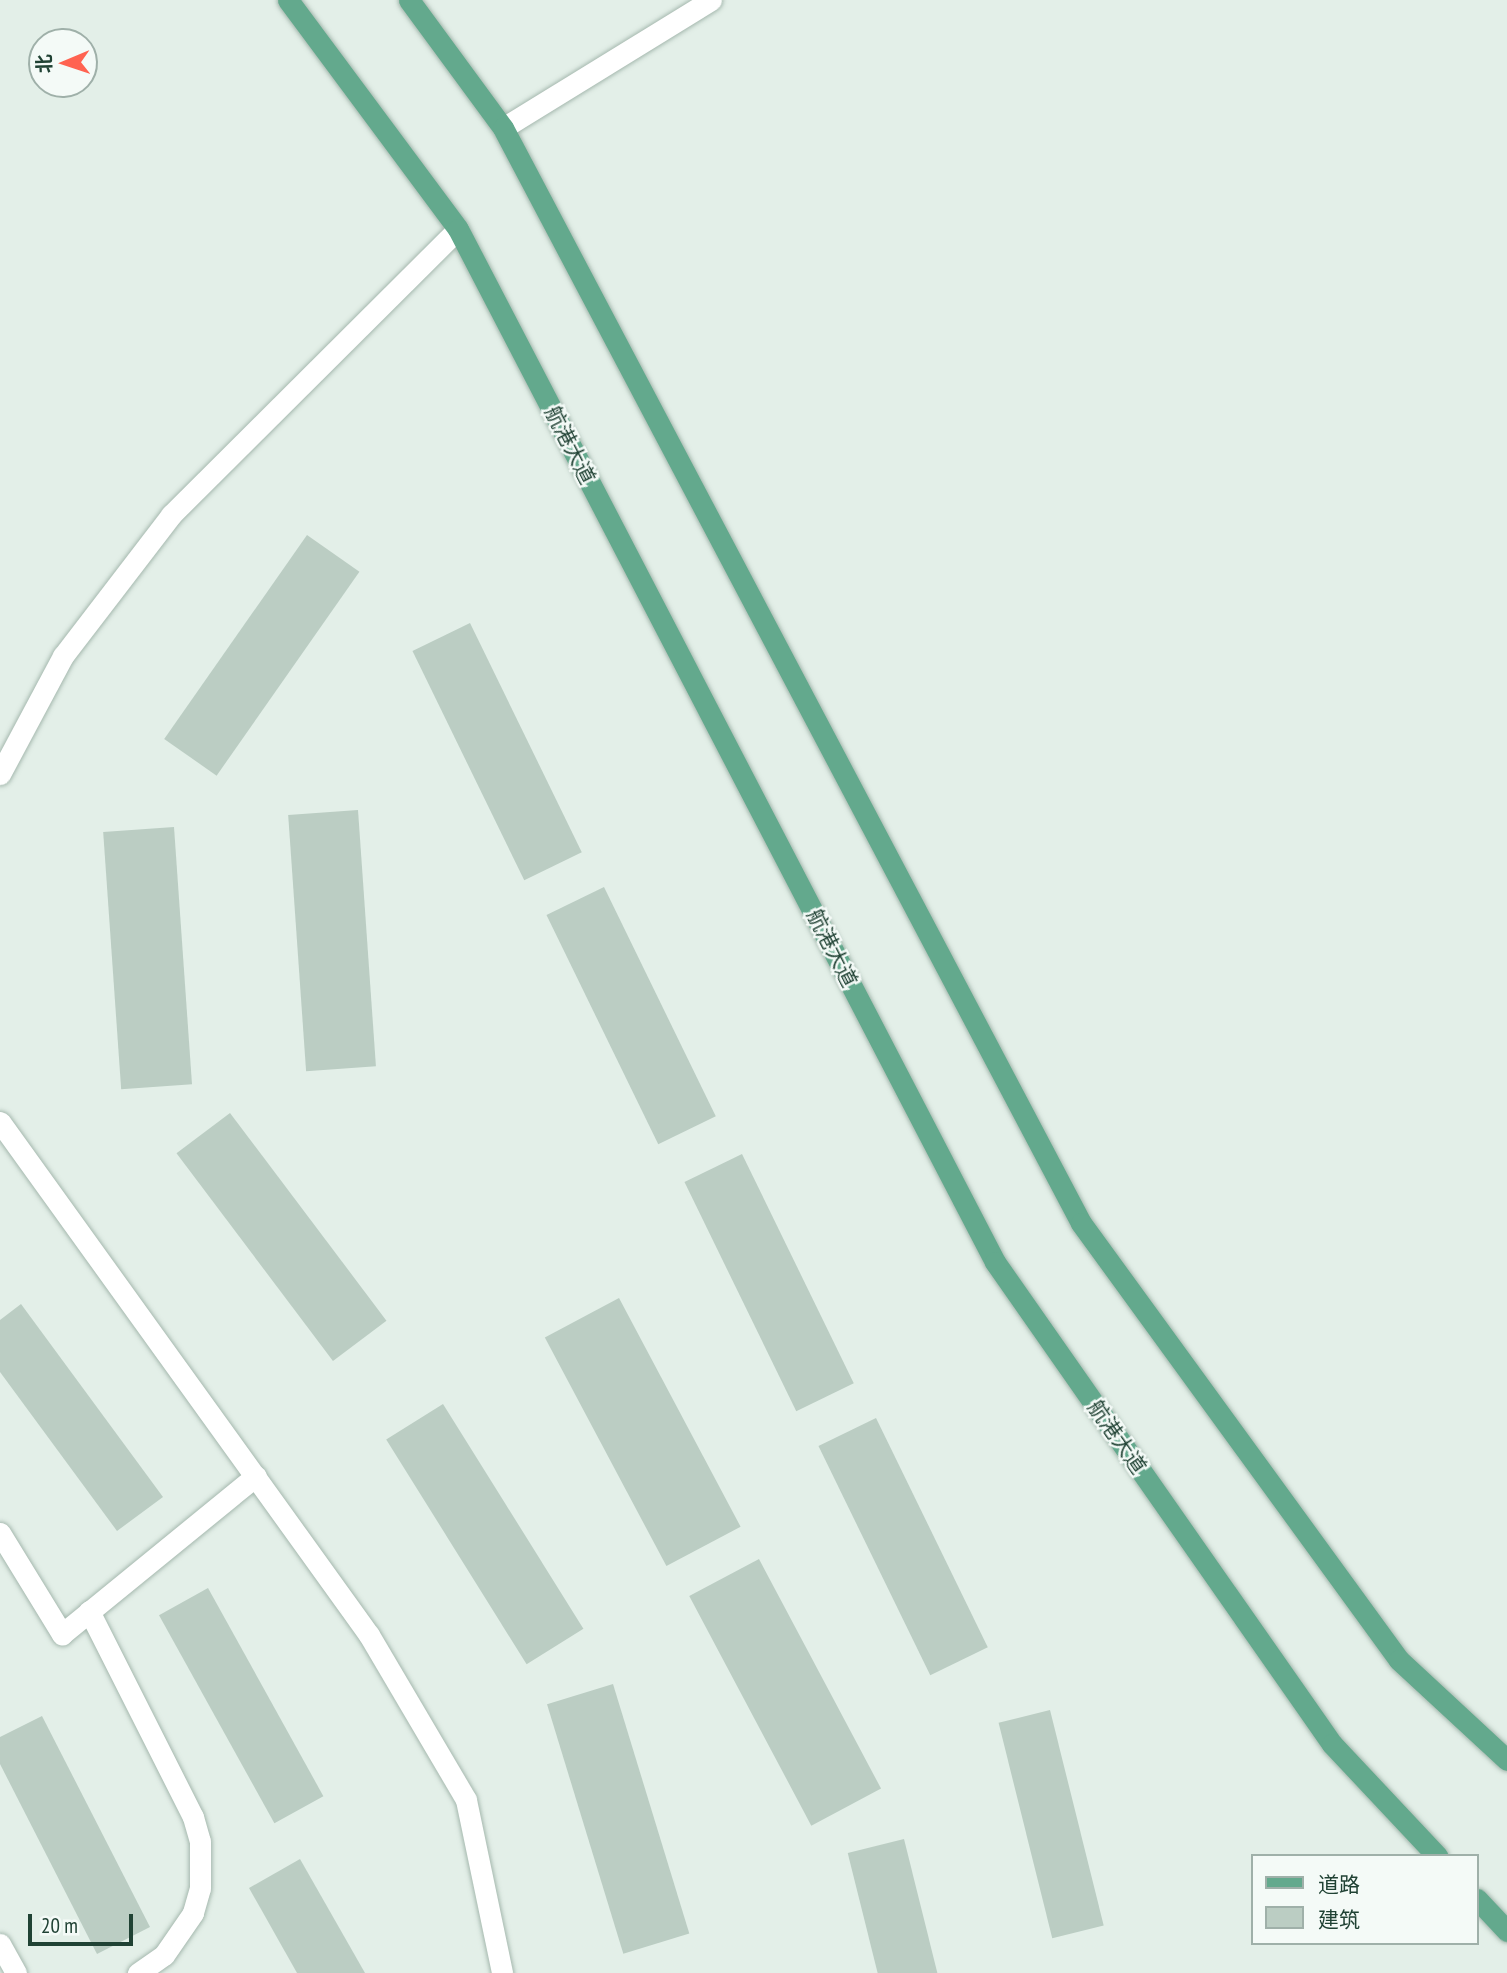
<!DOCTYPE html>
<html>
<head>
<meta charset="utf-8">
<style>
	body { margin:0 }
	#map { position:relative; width:1507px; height:1973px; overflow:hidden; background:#e3efe8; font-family:"PT Sans Narrow","Noto Sans SC",sans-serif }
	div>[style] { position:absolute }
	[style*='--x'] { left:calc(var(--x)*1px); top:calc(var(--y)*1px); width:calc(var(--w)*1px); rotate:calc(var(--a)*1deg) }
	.building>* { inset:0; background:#bbcdc3; transform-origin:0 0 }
	.roads { filter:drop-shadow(0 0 2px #a5b8ae) drop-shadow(0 0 2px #a5b8ae) }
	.minor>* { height:21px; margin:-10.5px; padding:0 10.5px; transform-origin:10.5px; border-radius:10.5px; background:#fff }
	.major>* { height:21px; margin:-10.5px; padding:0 10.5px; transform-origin:10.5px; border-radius:10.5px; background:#63a98d }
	span { translate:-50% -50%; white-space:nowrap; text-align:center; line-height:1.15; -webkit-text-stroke:5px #f4faf7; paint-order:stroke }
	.street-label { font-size:21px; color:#204234 }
	.legend { position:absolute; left:1251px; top:1854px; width:228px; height:91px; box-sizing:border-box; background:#f4faf7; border:2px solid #9fb0a9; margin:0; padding:9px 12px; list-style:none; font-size:21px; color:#204234 }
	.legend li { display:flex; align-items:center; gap:14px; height:35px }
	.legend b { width:35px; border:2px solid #9fb0a9 }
	.north { position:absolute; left:28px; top:28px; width:70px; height:70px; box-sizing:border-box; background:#f4faf7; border:2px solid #9fb0a9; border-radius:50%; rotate:268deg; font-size:19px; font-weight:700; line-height:28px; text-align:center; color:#204234 }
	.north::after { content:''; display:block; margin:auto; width:24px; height:32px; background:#ff6351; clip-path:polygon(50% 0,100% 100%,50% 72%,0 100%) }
	.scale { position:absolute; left:28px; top:1914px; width:105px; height:32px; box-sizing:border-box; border:4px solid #204234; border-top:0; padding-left:9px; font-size:21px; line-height:24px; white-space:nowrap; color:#204234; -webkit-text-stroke:5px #f4faf7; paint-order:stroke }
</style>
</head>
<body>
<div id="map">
	<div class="building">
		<div style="left:307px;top:535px;width:64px;height:249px;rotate:35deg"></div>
		<div style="left:470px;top:623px;width:255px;height:64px;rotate:64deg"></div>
		<div style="left:358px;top:810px;width:257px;height:70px;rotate:86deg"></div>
		<div style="left:174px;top:827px;width:258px;height:71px;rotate:86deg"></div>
		<div style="left:604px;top:887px;width:255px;height:64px;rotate:64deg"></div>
		<div style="left:230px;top:1113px;width:260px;height:67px;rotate:53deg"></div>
		<div style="left:742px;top:1154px;width:255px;height:64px;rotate:64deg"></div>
		<div style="left:619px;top:1298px;width:259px;height:84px;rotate:62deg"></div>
		<div style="clip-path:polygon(21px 1304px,163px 1497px,117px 1531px,0 1372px,0 1320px)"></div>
		<div style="left:443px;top:1404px;width:265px;height:67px;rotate:58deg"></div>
		<div style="left:876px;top:1418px;width:255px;height:64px;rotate:64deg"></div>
		<div style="left:759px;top:1559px;width:260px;height:79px;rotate:62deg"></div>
		<div style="left:208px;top:1588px;width:238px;height:56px;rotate:61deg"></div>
		<div style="left:613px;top:1684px;width:261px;height:69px;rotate:73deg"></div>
		<div style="left:1050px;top:1710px;width:222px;height:53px;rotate:76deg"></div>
		<div style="clip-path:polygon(42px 1716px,150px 1927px,97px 1954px,0 1764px,0 1737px)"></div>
		<div style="left:904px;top:1839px;width:138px;height:58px;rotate:76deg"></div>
		<div style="clip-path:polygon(300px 1859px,365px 1973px,297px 1973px,249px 1888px)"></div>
	</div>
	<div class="roads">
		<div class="minor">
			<div style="--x:503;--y:128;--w:244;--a:-31.6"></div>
			<div style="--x:0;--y:774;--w:134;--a:-61.9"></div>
			<div style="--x:63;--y:656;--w:178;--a:-52.5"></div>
			<div style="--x:171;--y:515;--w:405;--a:-44.9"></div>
			<div style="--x:0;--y:1122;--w:632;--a:54.27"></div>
			<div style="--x:369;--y:1635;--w:191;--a:59.5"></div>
			<div style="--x:466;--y:1800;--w:177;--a:78.2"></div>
			<div style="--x:0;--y:1533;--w:119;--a:58.5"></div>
			<div style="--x:62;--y:1634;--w:250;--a:-39.2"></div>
			<div style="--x:89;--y:1611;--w:231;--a:63.2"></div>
			<div style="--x:193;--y:1817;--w:25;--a:74"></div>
			<div style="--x:200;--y:1841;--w:47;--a:90"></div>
			<div style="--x:200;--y:1888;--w:26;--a:106"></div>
			<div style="--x:193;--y:1913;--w:51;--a:124.6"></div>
			<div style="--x:164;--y:1955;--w:32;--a:145"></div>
			<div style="--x:0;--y:1944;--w:33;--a:61"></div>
		</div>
		<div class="major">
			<div style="--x:288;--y:0;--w:285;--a:53.4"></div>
			<div style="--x:458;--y:229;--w:1164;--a:62.53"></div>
			<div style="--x:995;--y:1262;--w:588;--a:55.04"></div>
			<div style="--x:1332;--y:1744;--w:154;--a:46.8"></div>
			<div style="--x:409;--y:0;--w:159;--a:53.7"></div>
			<div style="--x:503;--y:128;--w:1238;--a:62.17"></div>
			<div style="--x:1081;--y:1223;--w:540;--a:53.96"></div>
			<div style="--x:1399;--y:1660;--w:147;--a:42.8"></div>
			<div style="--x:1477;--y:1899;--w:44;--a:46.8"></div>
		</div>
	</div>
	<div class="street-label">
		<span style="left:570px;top:445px;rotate:63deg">航港大道</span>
		<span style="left:832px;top:948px;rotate:63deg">航港大道</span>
		<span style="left:1117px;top:1437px;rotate:55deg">航港大道</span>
	</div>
	<ul class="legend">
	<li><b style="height:9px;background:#63a98d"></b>道路</li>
	<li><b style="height:19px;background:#bbcdc3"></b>建筑</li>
	</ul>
	<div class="north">北</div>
	<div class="scale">20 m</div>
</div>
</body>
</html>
